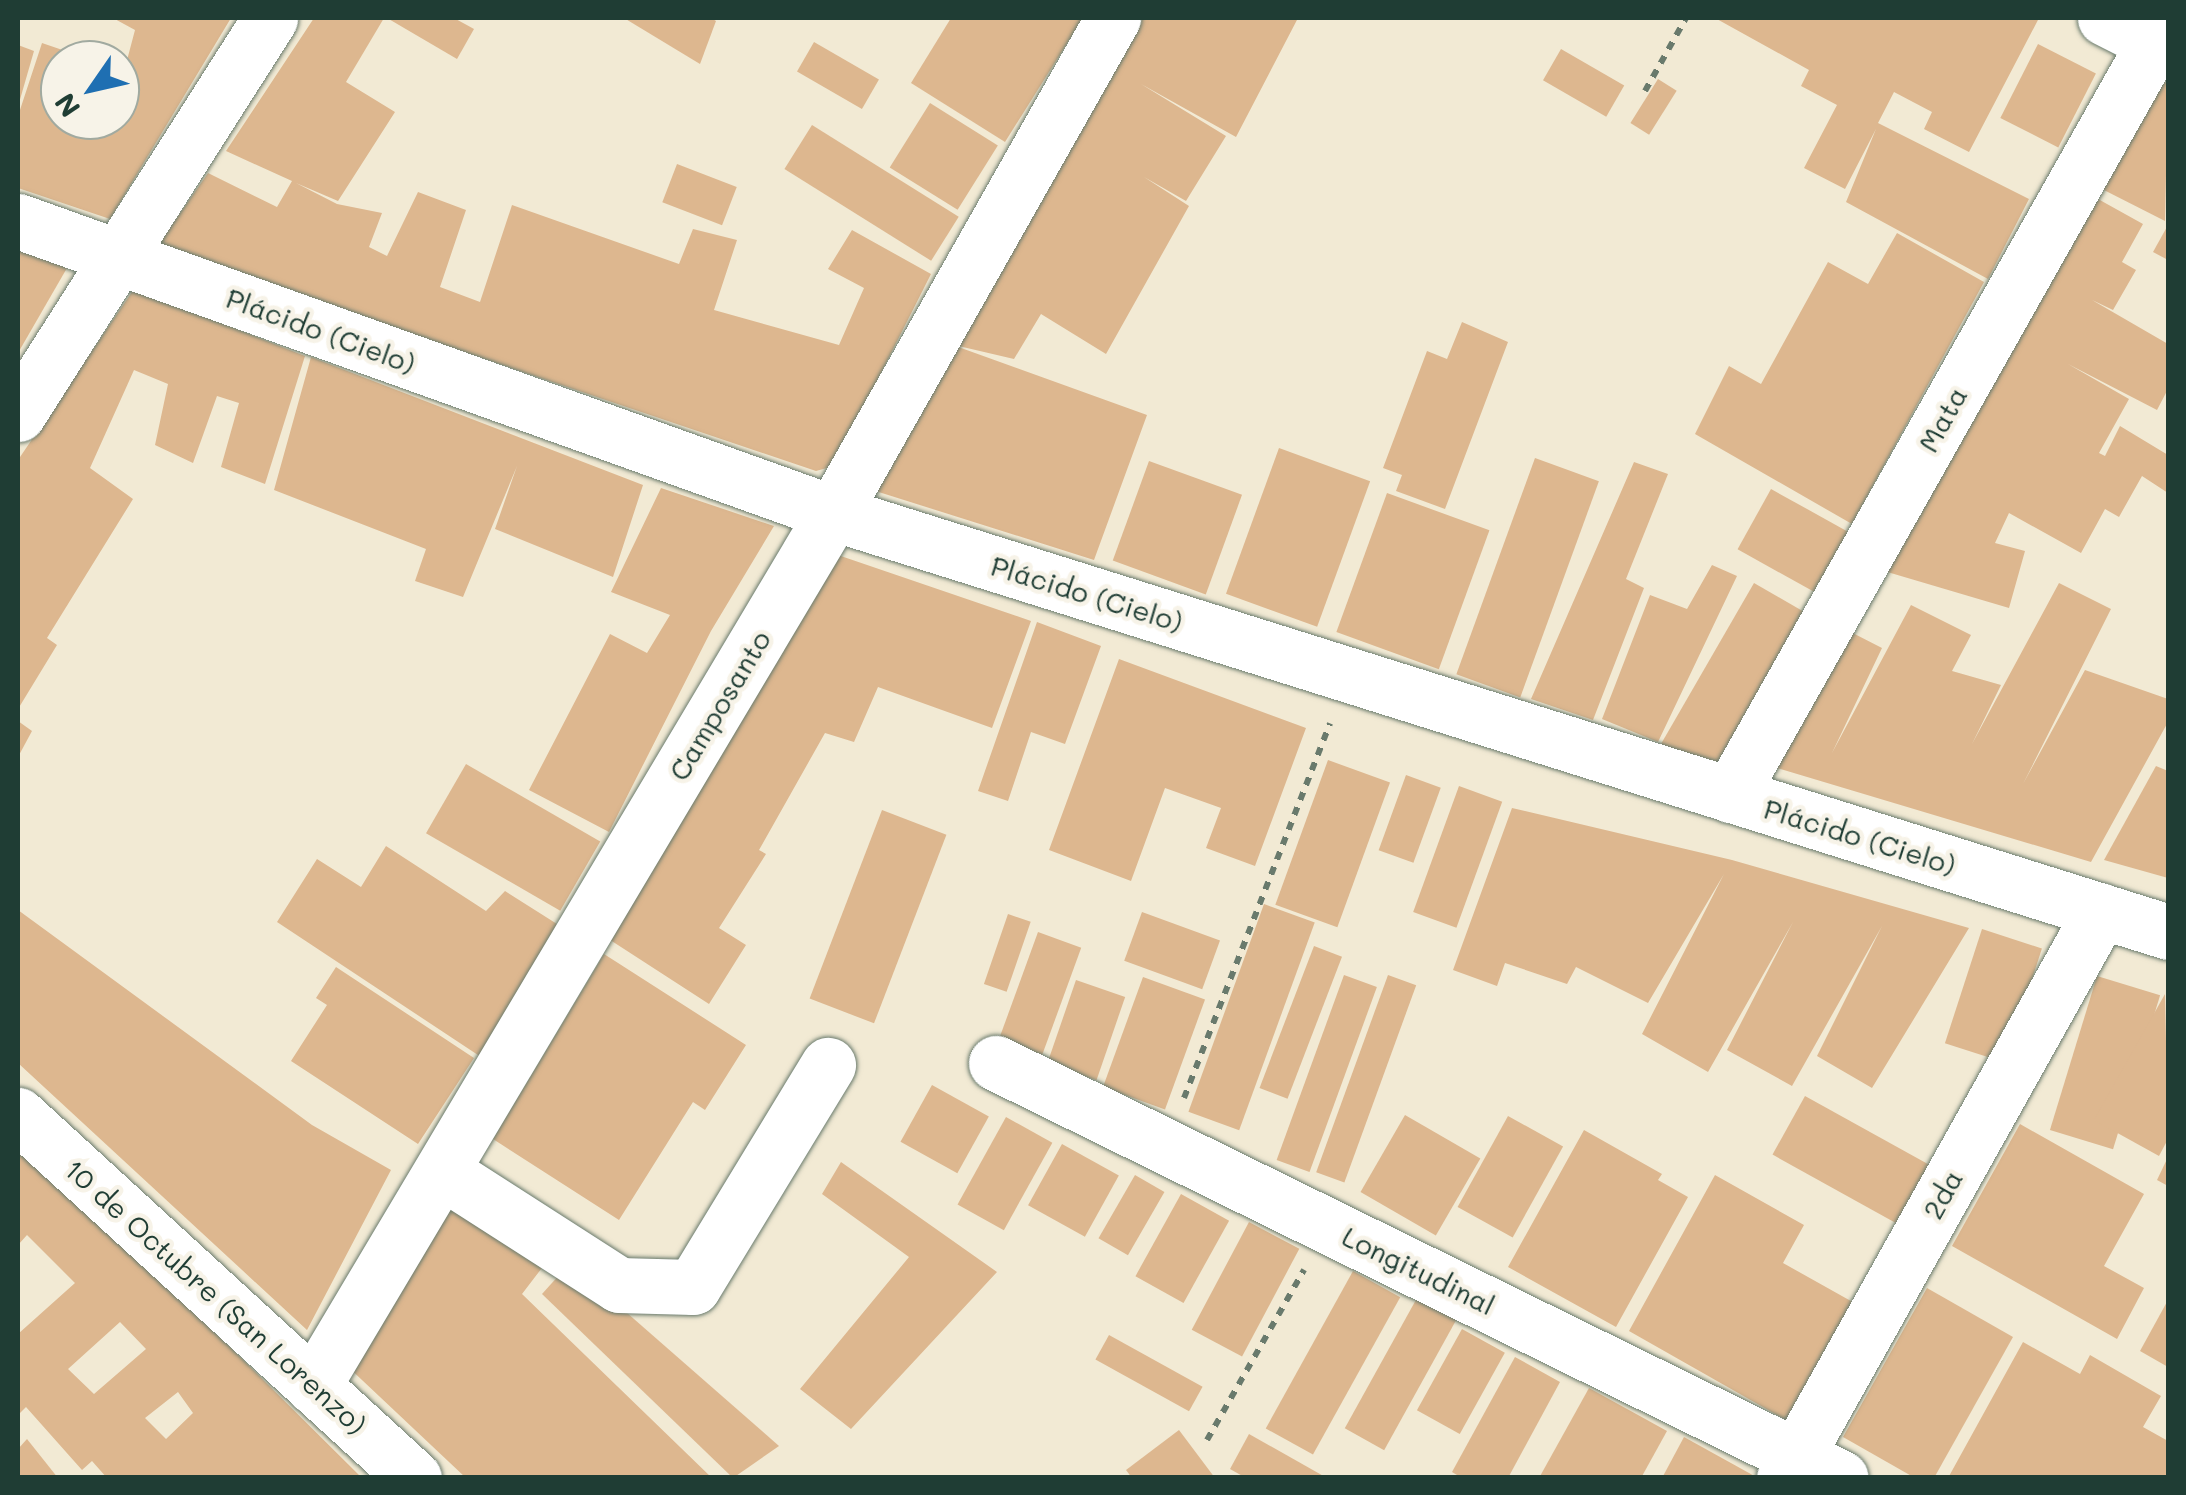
<!DOCTYPE html>
<html>
<head>
<meta charset="utf-8">
<style>
	body { margin:0 }
	#map { position:relative; width:2186px; height:1495px; overflow:hidden; background:#f2ead4; font-family:Mali,sans-serif }
	div>[style] { position:absolute }
	[style*='--x'] { left:calc(var(--x)*1px); top:calc(var(--y)*1px); width:calc(var(--w)*1px); rotate:calc(var(--a)*1deg) }
	.building>* { inset:0; background:#ddb78f; transform-origin:0 0 }
	.path>* { height:6px; margin-top:-3px; transform-origin:0; background:repeating-linear-gradient(90deg,#697a6c 0 8px,transparent 0 16px) }
	.roads { filter:drop-shadow(0 0 2px #697a6c) drop-shadow(0 0 2px #697a6c) }
	.minor>* { height:55px; margin:-27.5px; padding:0 27.5px; transform-origin:27.5px; border-radius:27.5px; background:#fff }
	span { translate:-50% -50%; white-space:nowrap; text-align:center; line-height:1.15; -webkit-text-stroke:9px #f7f3e8; paint-order:stroke }
	.street-label { font-size:28px; color:#1f3d34 }
	.frame { position:absolute; inset:0; border:20px solid #1f3d34; pointer-events:none }
	.north { position:absolute; left:40px; top:40px; width:100px; height:100px; box-sizing:border-box; background:#f7f3e8; border:2px solid #a1aaa0; border-radius:50%; rotate:236deg; font-size:28px; font-weight:700; line-height:40px; text-align:center; color:#1f3d34 }
	.north::after { content:''; display:block; margin:auto; width:35px; height:45px; background:#1f6fb2; clip-path:polygon(50% 0,100% 100%,50% 72%,0 100%) }
</style>
</head>
<body>
<div id="map">
	<div class="building">
		<div style="clip-path:polygon(113px 18px,231px 18px,110px 219px,18px 188px,18px 116px,42px 43px,80px 56px,60px 60px,58px 120px,93px 136px,99px 120px,120px 120px,120px 61px,126px 64px,135px 30px)"></div>
		<div style="clip-path:polygon(314px 18px,384px 18px,346px 82px,395px 112px,338px 201px,296px 183px,337px 204px,382px 213px,369px 247px,387px 256px,418px 192px,466px 210px,440px 287px,480px 302px,512px 205px,679px 264px,693px 229px,737px 240px,714px 310px,839px 345px,864px 288px,828px 269px,852px 230px,931px 274px,834px 466px,816px 471px,156px 248px,208px 173px,277px 207px,292px 181px,226px 151px)"></div>
		<div style="clip-path:polygon(387px 18px,454px 18px,474px 29px,457px 59px)"></div>
		<div style="clip-path:polygon(624px 18px,711px 18px,716px 21px,700px 64px)"></div>
		<div style="clip-path:polygon(951px 18px,1083px 18px,1005px 142px,911px 83px)"></div>
		<div style="clip-path:polygon(1134px 18px,1298px 18px,1236px 137px,1141px 84px,1226px 136px,1186px 201px,1144px 177px,1189px 206px,1106px 354px,1041px 314px,1014px 359px,950px 344px,1147px 415px,1094px 560px,866px 488px)"></div>
		<div style="clip-path:polygon(1715px 18px,2039px 18px,1969px 152px,1924px 129px,1932px 112px,1894px 92px,1878px 123px,2029px 199px,1988px 279px,1846px 202px,1876px 129px,1845px 189px,1804px 168px,1837px 105px,1801px 86px,1809px 70px)"></div>
		<div style="left:814px;top:42px;width:75px;height:34px;rotate:30deg"></div>
		<div style="left:2038px;top:44px;width:65px;height:83px;rotate:27deg"></div>
		<div style="clip-path:polygon(18px 45px,34px 51px,19px 103px,18px 103px)"></div>
		<div style="clip-path:polygon(91px 48px,118px 60px,87px 60px)"></div>
		<div style="left:1561px;top:49px;width:73px;height:36px;rotate:30deg"></div>
		<div style="left:1658px;top:79px;width:22px;height:52px;rotate:32deg"></div>
		<div style="clip-path:polygon(2158px 79px,2168px 84px,2165px 221px,2098px 187px)"></div>
		<div style="left:930px;top:103px;width:80px;height:76px;rotate:32deg"></div>
		<div style="left:812px;top:125px;width:173px;height:52px;rotate:32deg"></div>
		<div style="left:677px;top:164px;width:64px;height:41px;rotate:21deg"></div>
		<div style="clip-path:polygon(2089px 194px,2143px 224px,2122px 262px,2136px 270px,2113px 310px,2092px 300px,2168px 344px,2168px 389px,2157px 410px,2068px 364px,2129px 399px,2099px 453px,2105px 456px,2120px 426px,2168px 455px,2168px 493px,2142px 476px,2119px 517px,2105px 509px,2081px 553px,2009px 513px,1995px 543px,2025px 551px,2009px 608px,1884px 571px)"></div>
		<div style="clip-path:polygon(2168px 225px,2168px 260px,2153px 252px)"></div>
		<div style="clip-path:polygon(1897px 233px,1984px 282px,1852px 524px,1695px 434px,1729px 366px,1761px 384px,1828px 262px,1868px 284px)"></div>
		<div style="clip-path:polygon(18px 249px,67px 268px,18px 353px)"></div>
		<div style="clip-path:polygon(134px 289px,305px 356px,265px 484px,221px 467px,239px 403px,217px 396px,193px 463px,155px 445px,168px 384px,134px 370px,90px 468px,133px 499px,47px 638px,57px 645px,18px 709px,18px 460px)"></div>
		<div style="clip-path:polygon(1462px 322px,1508px 342px,1445px 509px,1396px 491px,1402px 475px,1383px 468px,1427px 351px,1447px 359px)"></div>
		<div style="clip-path:polygon(311px 357px,643px 485px,613px 577px,495px 529px,517px 466px,463px 597px,415px 581px,426px 549px,274px 490px)"></div>
		<div style="left:1279px;top:448px;width:97px;height:155px;rotate:20deg"></div>
		<div style="left:1535px;top:458px;width:68px;height:230px;rotate:20deg"></div>
		<div style="left:1149px;top:461px;width:99px;height:106px;rotate:20deg"></div>
		<div style="clip-path:polygon(1634px 462px,1668px 474px,1626px 579px,1644px 588px,1593px 720px,1531px 699px)"></div>
		<div style="clip-path:polygon(661px 488px,774px 526px,711px 631px,609px 832px,529px 790px,610px 634px,647px 653px,670px 615px,611px 592px)"></div>
		<div style="left:1771px;top:489px;width:90px;height:69px;rotate:29deg"></div>
		<div style="left:1387px;top:493px;width:109px;height:148px;rotate:20deg"></div>
		<div style="clip-path:polygon(832px 553px,1031px 621px,992px 728px,878px 687px,854px 742px,825px 733px,759px 850px,766px 854px,719px 928px,746px 945px,709px 1004px,604px 936px)"></div>
		<div style="clip-path:polygon(1712px 565px,1737px 576px,1658px 742px,1602px 719px,1650px 595px,1687px 609px)"></div>
		<div style="left:1754px;top:583px;width:59px;height:186px;rotate:30deg"></div>
		<div style="clip-path:polygon(2059px 583px,2111px 609px,2023px 784px,2085px 670px,2168px 699px,2168px 722px,2091px 862px,1767px 765px,1839px 626px,1882px 648px,1832px 753px,1911px 605px,1971px 635px,1952px 671px,2001px 685px,1972px 744px)"></div>
		<div style="clip-path:polygon(1037px 622px,1101px 646px,1065px 744px,1031px 732px,1008px 801px,978px 791px)"></div>
		<div style="clip-path:polygon(1119px 659px,1306px 728px,1255px 866px,1206px 848px,1221px 808px,1165px 788px,1131px 881px,1049px 850px)"></div>
		<div style="clip-path:polygon(18px 721px,32px 731px,18px 757px)"></div>
		<div style="left:1328px;top:760px;width:66px;height:154px;rotate:20deg"></div>
		<div style="left:466px;top:764px;width:155px;height:80px;rotate:30deg"></div>
		<div style="clip-path:polygon(2156px 766px,2168px 771px,2168px 878px,2104px 860px)"></div>
		<div style="left:1406px;top:775px;width:37px;height:80px;rotate:20deg"></div>
		<div style="left:1459px;top:786px;width:46px;height:134px;rotate:20deg"></div>
		<div style="clip-path:polygon(1512px 808px,1732px 860px,1969px 928px,1872px 1088px,1817px 1056px,1882px 926px,1792px 1086px,1727px 1050px,1793px 922px,1708px 1072px,1642px 1034px,1724px 874px,1648px 1003px,1576px 967px,1567px 984px,1505px 963px,1497px 986px,1453px 970px)"></div>
		<div style="left:882px;top:810px;width:69px;height:202px;rotate:21deg"></div>
		<div style="clip-path:polygon(386px 846px,486px 911px,505px 891px,557px 924px,484px 1059px,277px 922px,317px 859px,361px 887px)"></div>
		<div style="left:1264px;top:904px;width:54px;height:221px;rotate:20deg"></div>
		<div style="clip-path:polygon(18px 910px,312px 1125px,391px 1170px,307px 1330px,18px 1063px)"></div>
		<div style="left:1142px;top:912px;width:83px;height:52px;rotate:20deg"></div>
		<div style="left:1008px;top:914px;width:24px;height:74px;rotate:19deg"></div>
		<div style="left:1982px;top:929px;width:63px;height:120px;rotate:18deg"></div>
		<div style="left:1038px;top:932px;width:46px;height:114px;rotate:20deg"></div>
		<div style="left:1314px;top:946px;width:30px;height:152px;rotate:21deg"></div>
		<div style="clip-path:polygon(604px 954px,746px 1045px,705px 1110px,693px 1102px,619px 1220px,493px 1139px)"></div>
		<div style="clip-path:polygon(336px 967px,474px 1058px,418px 1144px,291px 1061px,327px 1005px,316px 998px)"></div>
		<div style="left:1344px;top:975px;width:35px;height:197px;rotate:20deg"></div>
		<div style="left:1388px;top:975px;width:30px;height:210px;rotate:20deg"></div>
		<div style="left:2097px;top:976px;width:66px;height:161px;rotate:17deg"></div>
		<div style="left:1143px;top:977px;width:66px;height:117px;rotate:20deg"></div>
		<div style="left:1076px;top:980px;width:52px;height:88px;rotate:19deg"></div>
		<div style="clip-path:polygon(2165px 994px,2168px 1139px,2159px 1156px,2094px 1120px)"></div>
		<div style="left:932px;top:1085px;width:65px;height:65px;rotate:29deg"></div>
		<div style="left:1805px;top:1096px;width:142px;height:67px;rotate:29deg"></div>
		<div style="left:1405px;top:1115px;width:87px;height:89px;rotate:30deg"></div>
		<div style="left:1508px;top:1116px;width:63px;height:104px;rotate:29deg"></div>
		<div style="left:1006px;top:1117px;width:53px;height:100px;rotate:29deg"></div>
		<div style="clip-path:polygon(2020px 1124px,2144px 1194px,2104px 1266px,2144px 1288px,2117px 1339px,1952px 1246px)"></div>
		<div style="clip-path:polygon(1584px 1130px,1662px 1174px,1658px 1180px,1688px 1197px,1616px 1327px,1508px 1267px)"></div>
		<div style="left:1062px;top:1144px;width:65px;height:70px;rotate:29deg"></div>
		<div style="clip-path:polygon(evenodd,18px 1150px,232px 1349px,362px 1478px,107px 1478px,92px 1461px,82px 1470px,26px 1407px,18px 1415px,18px 1334px,75px 1283px,27px 1235px,18px 1245px,18px 1150px,120px 1322px,146px 1349px,94px 1394px,68px 1369px,120px 1322px,18px 1150px,178px 1392px,193px 1413px,166px 1439px,145px 1418px,178px 1392px)"></div>
		<div style="clip-path:polygon(2168px 1157px,2168px 1186px,2157px 1180px)"></div>
		<div style="clip-path:polygon(841px 1162px,997px 1272px,851px 1429px,800px 1389px,909px 1257px,822px 1194px)"></div>
		<div style="left:1135px;top:1175px;width:34px;height:73px;rotate:30deg"></div>
		<div style="clip-path:polygon(1715px 1175px,1804px 1225px,1783px 1263px,1858px 1305px,1793px 1424px,1629px 1331px)"></div>
		<div style="left:1181px;top:1194px;width:55px;height:94px;rotate:29deg"></div>
		<div style="clip-path:polygon(447px 1204px,548px 1260px,522px 1294px,712px 1478px,466px 1478px,345px 1364px)"></div>
		<div style="left:1249px;top:1222px;width:57px;height:122px;rotate:28deg"></div>
		<div style="clip-path:polygon(570px 1263px,779px 1446px,733px 1478px,542px 1294px)"></div>
		<div style="left:1353px;top:1271px;width:54px;height:180px;rotate:29deg"></div>
		<div style="clip-path:polygon(1927px 1288px,2013px 1337px,1934px 1478px,1915px 1478px,1843px 1437px)"></div>
		<div style="left:1417px;top:1298px;width:45px;height:149px;rotate:29deg"></div>
		<div style="clip-path:polygon(2168px 1300px,2168px 1367px,2140px 1351px)"></div>
		<div style="left:1462px;top:1329px;width:49px;height:93px;rotate:29deg"></div>
		<div style="left:1109px;top:1335px;width:107px;height:28px;rotate:29deg"></div>
		<div style="clip-path:polygon(2023px 1342px,2080px 1374px,2090px 1355px,2161px 1396px,2143px 1427px,2168px 1441px,2168px 1478px,1948px 1478px)"></div>
		<div style="clip-path:polygon(1515px 1357px,1560px 1382px,1508px 1478px,1462px 1478px,1452px 1472px)"></div>
		<div style="clip-path:polygon(1589px 1388px,1667px 1431px,1641px 1478px,1539px 1478px)"></div>
		<div style="clip-path:polygon(1179px 1430px,1215px 1478px,1132px 1478px,1126px 1470px)"></div>
		<div style="clip-path:polygon(1249px 1434px,1327px 1478px,1246px 1478px,1230px 1469px)"></div>
		<div style="clip-path:polygon(1684px 1437px,1758px 1478px,1662px 1478px)"></div>
		<div style="clip-path:polygon(27px 1439px,58px 1478px,18px 1478px,18px 1449px)"></div>
	</div>
	<div class="path">
		<div style="--x:1645;--y:91;--w:84;--a:-60.7"></div>
		<div style="--x:1184;--y:1098;--w:402;--a:-68.7"></div>
		<div style="--x:1207;--y:1440;--w:196;--a:-60.3"></div>
	</div>
	<div class="roads">
		<div class="minor">
			<div style="--x:2105;--y:18;--w:71;--a:26.9"></div>
			<div style="--x:18;--y:221;--w:866;--a:19.71"></div>
			<div style="--x:833;--y:513;--w:1399;--a:17.42"></div>
			<div style="--x:18;--y:414;--w:469;--a:-57.5"></div>
			<div style="--x:1730;--y:795;--w:863;--a:-60.58"></div>
			<div style="--x:996;--y:1063;--w:941;--a:26.16"></div>
			<div style="--x:18;--y:1115;--w:537;--a:42.51"></div>
			<div style="--x:443;--y:1172;--w:209;--a:32.7"></div>
			<div style="--x:619;--y:1285;--w:74;--a:1.5"></div>
			<div style="--x:693;--y:1287;--w:260;--a:-58.7"></div>
			<div style="--x:313;--y:1386;--w:1016;--a:-59.22"></div>
			<div style="--x:833;--y:513;--w:569;--a:-60.51"></div>
			<div style="--x:1784;--y:1478;--w:650;--a:-60.79"></div>
		</div>
	</div>
	<div class="street-label">
		<span style="left:321px;top:330px;rotate:20deg">Plácido (Cielo)</span>
		<span style="left:1942px;top:419px;rotate:-61deg">Mata</span>
		<span style="left:1087px;top:593px;rotate:17deg">Plácido (Cielo)</span>
		<span style="left:719px;top:705px;rotate:-59deg">Camposanto</span>
		<span style="left:1860px;top:836px;rotate:17deg">Plácido (Cielo)</span>
		<span style="left:1942px;top:1194px;rotate:-61deg">2da</span>
		<span style="left:1419px;top:1270px;rotate:26deg">Longitudinal</span>
		<span style="left:216px;top:1296px;rotate:42deg">10 de Octubre (San Lorenzo)</span>
	</div>
	<div class="frame"></div>
	<div class="north">N</div>
</div>
</body>
</html>
